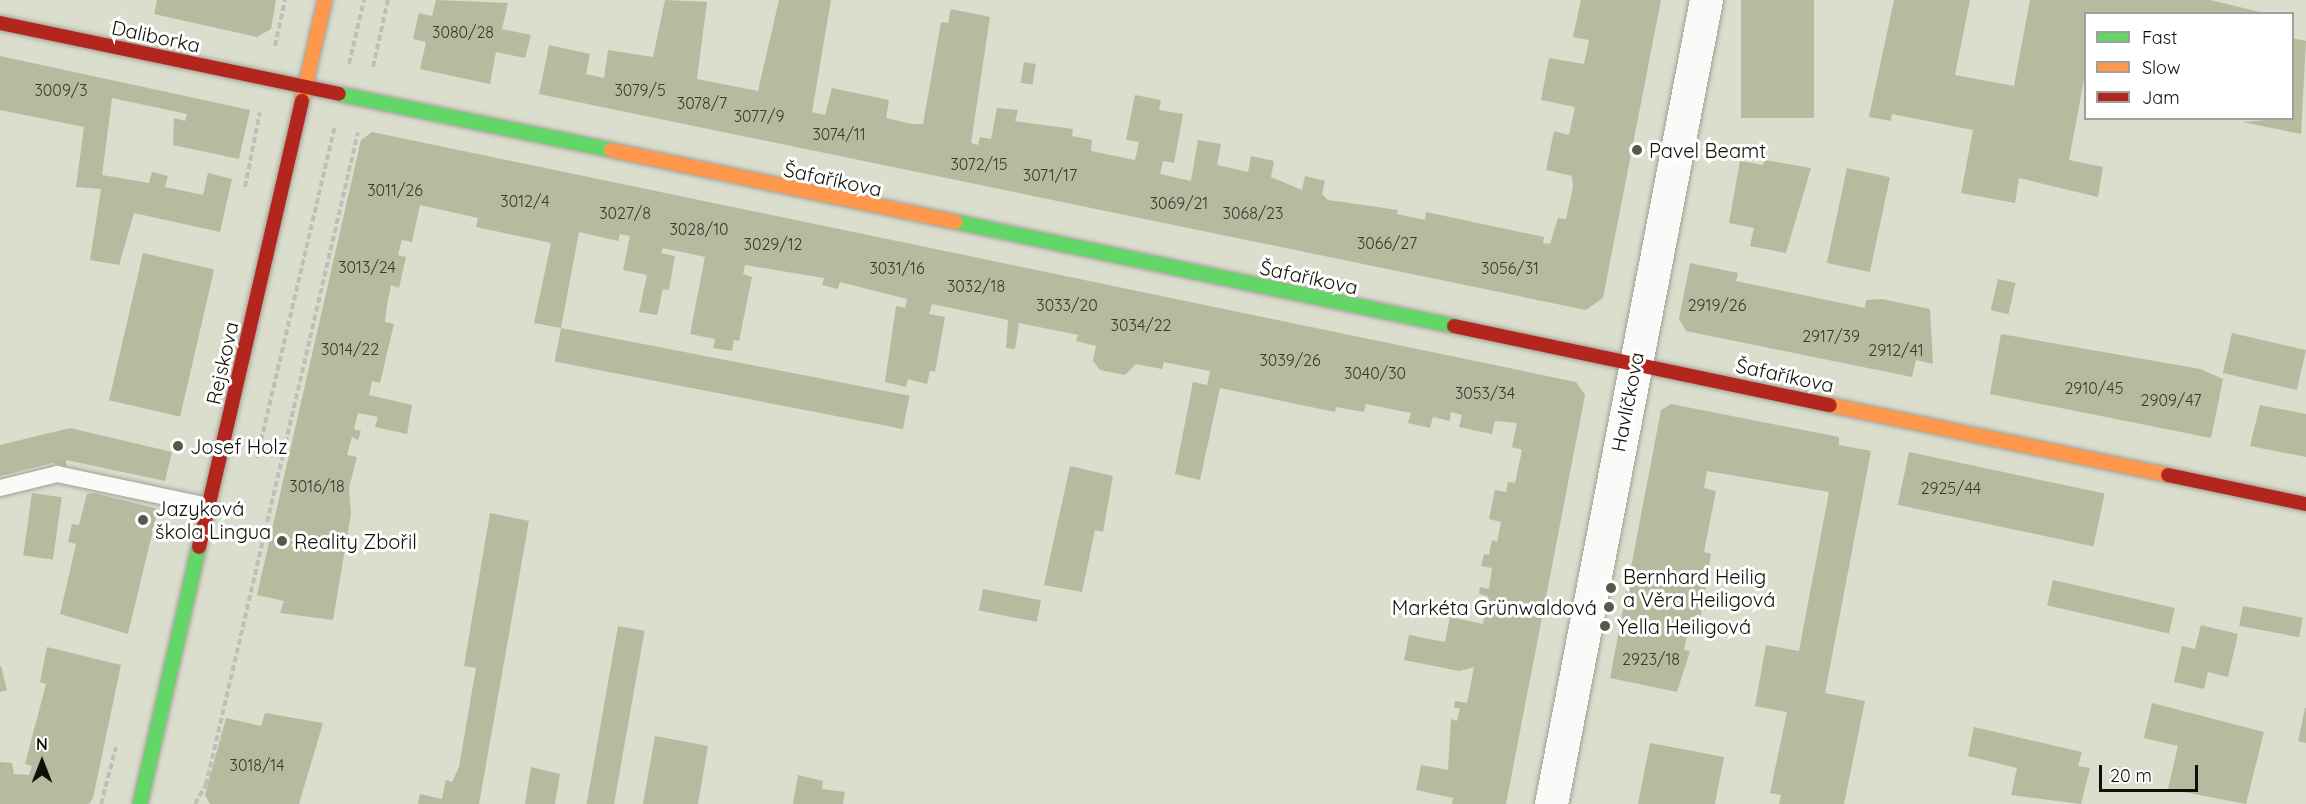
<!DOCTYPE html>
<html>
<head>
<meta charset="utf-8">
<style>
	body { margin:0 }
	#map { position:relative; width:2306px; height:804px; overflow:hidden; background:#dbddcd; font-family:Quicksand,sans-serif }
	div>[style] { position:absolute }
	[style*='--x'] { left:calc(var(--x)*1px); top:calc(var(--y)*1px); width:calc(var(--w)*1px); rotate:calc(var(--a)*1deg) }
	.building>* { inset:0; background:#b7ba9f; transform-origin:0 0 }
	.path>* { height:4px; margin-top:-2px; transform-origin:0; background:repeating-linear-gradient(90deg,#bfbfb9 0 6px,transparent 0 9px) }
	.roads { filter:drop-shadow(0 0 2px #a0a195) drop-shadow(0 0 2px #a0a195) }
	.lane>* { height:16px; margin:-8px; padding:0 8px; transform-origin:8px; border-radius:8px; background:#fafaf8 }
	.street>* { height:33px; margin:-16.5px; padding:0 16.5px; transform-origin:16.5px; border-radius:16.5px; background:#fafaf8 }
	.fast>* { height:14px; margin:-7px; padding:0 7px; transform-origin:7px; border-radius:7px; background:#63d668 }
	.slow>* { height:14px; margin:-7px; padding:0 7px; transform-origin:7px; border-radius:7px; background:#ff974d }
	.jam>* { height:14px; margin:-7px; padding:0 7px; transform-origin:7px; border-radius:7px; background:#b3261e }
	.dots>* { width:16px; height:16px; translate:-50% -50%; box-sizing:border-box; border:3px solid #fff; border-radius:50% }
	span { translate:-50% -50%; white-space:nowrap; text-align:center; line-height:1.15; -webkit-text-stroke:6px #fff; paint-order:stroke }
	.number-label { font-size:16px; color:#393a2c }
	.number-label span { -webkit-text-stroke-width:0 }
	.street-label { font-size:20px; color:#0f1006 }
	.poi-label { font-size:20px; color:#0f1006 }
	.left { translate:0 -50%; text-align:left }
	.right { translate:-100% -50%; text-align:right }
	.legend { position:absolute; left:2084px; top:12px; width:210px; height:108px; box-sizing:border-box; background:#fff; border:2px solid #9f9f9b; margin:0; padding:8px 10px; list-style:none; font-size:18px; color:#0f1006 }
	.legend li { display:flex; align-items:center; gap:12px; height:30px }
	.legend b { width:30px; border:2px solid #9f9f9b }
	.north { position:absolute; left:12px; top:732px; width:60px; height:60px; -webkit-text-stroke:4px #fff; paint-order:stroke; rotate:0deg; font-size:16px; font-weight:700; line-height:24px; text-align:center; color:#0f1006 }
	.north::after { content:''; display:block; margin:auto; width:21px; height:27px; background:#0f1006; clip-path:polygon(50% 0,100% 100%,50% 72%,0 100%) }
	.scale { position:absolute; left:2099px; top:765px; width:99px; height:27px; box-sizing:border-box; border:3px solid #0f1006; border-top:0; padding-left:8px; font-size:18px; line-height:21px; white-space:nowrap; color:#0f1006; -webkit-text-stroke:4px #fff; paint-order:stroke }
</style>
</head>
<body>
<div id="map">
	<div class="building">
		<div style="clip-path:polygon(157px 0,276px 0,271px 29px,257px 37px,154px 14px)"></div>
		<div style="clip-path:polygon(436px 0,508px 3px,502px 29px,531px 35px,525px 58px,496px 52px,490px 84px,420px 69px,426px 42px,413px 39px,419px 13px,432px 16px)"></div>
		<div style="clip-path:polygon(665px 0,707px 2px,697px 79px,758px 91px,779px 0,831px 0,812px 112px,825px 115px,832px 88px,889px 100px,886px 118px,912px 124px,923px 124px,941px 22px,948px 23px,951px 9px,990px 17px,971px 143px,978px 145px,980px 137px,991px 139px,997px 108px,1018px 110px,1015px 121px,1073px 129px,1072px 136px,1092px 140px,1091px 151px,1135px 160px,1139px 142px,1126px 140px,1135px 95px,1161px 100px,1159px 110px,1183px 114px,1174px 163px,1163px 161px,1160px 174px,1191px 181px,1198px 140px,1221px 144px,1217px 165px,1248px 172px,1251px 156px,1274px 161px,1271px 177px,1302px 190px,1305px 176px,1325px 181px,1322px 194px,1328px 200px,1398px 210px,1397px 214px,1425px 220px,1426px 212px,1544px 237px,1543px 243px,1550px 244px,1558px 218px,1566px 219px,1573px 187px,1572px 176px,1546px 170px,1554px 131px,1569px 135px,1575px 107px,1541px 100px,1549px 58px,1584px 64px,1589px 40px,1573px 37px,1581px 0,1661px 0,1603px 298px,1586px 310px,539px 94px,549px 45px,590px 54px,586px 74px,604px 78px,608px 50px,653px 57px)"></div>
		<div style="left:1741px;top:0;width:73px;height:118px"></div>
		<div style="clip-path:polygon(1894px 0,1970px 0,1955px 75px,2014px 86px,2030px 0,2210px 0,2264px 13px,2085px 14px,2085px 74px,2069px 160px,2103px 167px,2098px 197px,2019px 178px,2015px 203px,1961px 193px,1973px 130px,1892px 114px,1891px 121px,1869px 117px)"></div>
		<div style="clip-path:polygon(2292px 38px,2306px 41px,2301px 134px,2242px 122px,2292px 118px)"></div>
		<div style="clip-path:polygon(0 56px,250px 110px,239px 159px,173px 145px,174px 118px,185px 121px,187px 114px,112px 98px,102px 175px,149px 183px,152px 172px,168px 176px,165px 187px,203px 195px,208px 173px,232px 179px,220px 232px,134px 213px,119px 265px,90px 260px,101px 189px,76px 187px,84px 127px,0 110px)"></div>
		<div style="left:1024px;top:62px;width:12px;height:21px;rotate:9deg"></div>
		<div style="clip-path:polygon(372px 132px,1576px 382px,1585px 395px,1506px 804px,1452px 804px,1453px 798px,1416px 790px,1421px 765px,1448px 770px,1451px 719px,1457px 721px,1460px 708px,1454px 708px,1455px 701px,1467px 703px,1474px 667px,1459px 671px,1404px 660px,1409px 635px,1445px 642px,1450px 617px,1483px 624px,1488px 596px,1479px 594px,1480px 587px,1489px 589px,1492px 568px,1481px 566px,1484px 554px,1489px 555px,1492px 540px,1497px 542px,1501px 522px,1489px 519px,1495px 490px,1506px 492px,1508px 482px,1515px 483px,1522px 450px,1512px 447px,1517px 423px,1495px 421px,1492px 434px,1459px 427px,1462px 415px,1451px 412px,1450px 421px,1433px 417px,1430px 428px,1408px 423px,1411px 413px,1366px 404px,1364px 412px,1336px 407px,1335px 412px,1220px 388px,1200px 480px,1175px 474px,1193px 382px,1207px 385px,1210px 371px,1164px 362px,1162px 369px,1136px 364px,1125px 375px,1100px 370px,1093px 361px,1096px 346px,1076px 341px,1078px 335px,1019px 323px,1015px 349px,1006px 348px,1008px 320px,932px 304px,929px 314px,945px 317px,935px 372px,930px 371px,927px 384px,908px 379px,906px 387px,885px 382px,896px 306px,905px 308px,907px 299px,840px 282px,838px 289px,822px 285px,824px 278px,745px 265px,743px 274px,752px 277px,739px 341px,734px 340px,732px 351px,713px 348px,715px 339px,690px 334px,705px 257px,663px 248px,661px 253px,675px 256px,669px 290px,663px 289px,657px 315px,639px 312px,647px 275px,623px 270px,630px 236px,620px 234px,618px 241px,579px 232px,561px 328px,534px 323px,551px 243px,476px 227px,478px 218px,420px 205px,412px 242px,402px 240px,398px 255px,406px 257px,399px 288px,391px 285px,387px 305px,385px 322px,394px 324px,380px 383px,372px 381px,369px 395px,412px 405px,407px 434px,375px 427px,378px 417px,358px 413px,354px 429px,361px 431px,358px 440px,352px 437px,347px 455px,357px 457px,349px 488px,351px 514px,333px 620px,280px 613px,284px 601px,257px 595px,361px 140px)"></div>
		<div style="clip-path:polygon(1765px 160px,1811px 168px,1786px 253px,1750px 246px,1754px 228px,1729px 223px,1740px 161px,1763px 165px)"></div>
		<div style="left:1847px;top:168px;width:44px;height:97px;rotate:12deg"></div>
		<div style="left:143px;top:253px;width:73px;height:151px;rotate:13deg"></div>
		<div style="clip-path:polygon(1690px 263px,1738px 273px,1736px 281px,1865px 308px,1866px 300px,1882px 299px,1930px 309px,1933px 364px,1916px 360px,1912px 377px,1686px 331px,1679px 319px)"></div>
		<div style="left:1998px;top:279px;width:18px;height:32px;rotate:13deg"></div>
		<div style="left:561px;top:328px;width:355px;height:34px;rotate:11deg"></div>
		<div style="left:2232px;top:333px;width:76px;height:41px;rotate:13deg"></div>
		<div style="clip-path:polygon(2001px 334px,2200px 369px,2223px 379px,2211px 438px,1990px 394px)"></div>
		<div style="clip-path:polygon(1671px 404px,1839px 437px,1839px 445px,1871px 451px,1825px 693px,1865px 701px,1844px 804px,1779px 804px,1781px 795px,1770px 793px,1787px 712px,1755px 706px,1766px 645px,1799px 651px,1829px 492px,1707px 471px,1704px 488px,1716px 491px,1704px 552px,1711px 554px,1698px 632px,1688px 631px,1684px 650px,1690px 651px,1677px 692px,1610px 678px,1661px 410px)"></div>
		<div style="clip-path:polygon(2260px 405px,2306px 414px,2306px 457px,2250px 446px)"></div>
		<div style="clip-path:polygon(70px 428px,172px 452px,165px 481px,66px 460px,66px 466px,52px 463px,0 476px,0 445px)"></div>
		<div style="left:1909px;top:452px;width:200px;height:54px;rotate:12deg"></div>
		<div style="clip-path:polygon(1070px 466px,1113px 476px,1103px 532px,1095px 530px,1082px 592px,1044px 585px)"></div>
		<div style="left:32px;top:493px;width:30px;height:63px;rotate:8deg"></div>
		<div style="clip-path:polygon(94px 493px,158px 509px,128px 634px,60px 614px,76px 544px,68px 542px,72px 524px,79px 525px,87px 494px)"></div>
		<div style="clip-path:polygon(490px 513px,529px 521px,479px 804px,418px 804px,420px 794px,442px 799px,446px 780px,452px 782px,459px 767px,476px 668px,464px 666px)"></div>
		<div style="left:2053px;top:580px;width:125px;height:26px;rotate:13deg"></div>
		<div style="left:983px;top:589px;width:59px;height:22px;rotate:11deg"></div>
		<div style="left:2243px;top:606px;width:61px;height:20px;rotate:11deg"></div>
		<div style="clip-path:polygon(2201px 625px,2238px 634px,2228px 677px,2208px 672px,2204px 689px,2174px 682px,2182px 646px,2195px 649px)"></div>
		<div style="left:618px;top:626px;width:27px;height:181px;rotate:10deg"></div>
		<div style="clip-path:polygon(47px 647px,121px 665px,93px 798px,89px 804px,0 804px,0 762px,12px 763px,14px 774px,29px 775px,32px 766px,25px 764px,46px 684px,40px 682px)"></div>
		<div style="clip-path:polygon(1px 666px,7px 690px,0 692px,0 667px)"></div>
		<div style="clip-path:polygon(2152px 703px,2264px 732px,2246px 804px,2168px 789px,2178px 746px,2144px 738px)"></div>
		<div style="clip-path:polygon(2305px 708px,2306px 708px,2306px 743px,2298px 741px)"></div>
		<div style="clip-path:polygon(265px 713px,323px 723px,299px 804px,210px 804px,205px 795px,226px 718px,261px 726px)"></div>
		<div style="clip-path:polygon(1974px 727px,2082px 752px,2078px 766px,2090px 768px,2081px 804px,2011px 795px,2017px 768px,1968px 756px)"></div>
		<div style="clip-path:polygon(655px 736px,708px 746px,698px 804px,643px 804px)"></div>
		<div style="clip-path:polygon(1650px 743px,1724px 757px,1715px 804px,1638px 804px)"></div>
		<div style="clip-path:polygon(531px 767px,560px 774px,555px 804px,525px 804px)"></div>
		<div style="clip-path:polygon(798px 775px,823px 781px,822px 789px,845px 792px,843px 804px,793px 804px)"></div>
	</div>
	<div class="path">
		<div style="--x:275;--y:46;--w:47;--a:-77.7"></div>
		<div style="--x:349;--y:64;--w:66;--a:-76.8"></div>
		<div style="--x:373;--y:67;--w:69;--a:-77.4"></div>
		<div style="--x:245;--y:187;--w:76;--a:-78.7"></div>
		<div style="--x:257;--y:458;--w:341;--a:-76.8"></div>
		<div style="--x:101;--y:804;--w:59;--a:-75.3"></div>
		<div style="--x:195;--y:804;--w:22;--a:-60"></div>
		<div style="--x:206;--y:785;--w:670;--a:-76.9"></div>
	</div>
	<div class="roads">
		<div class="lane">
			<div style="--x:0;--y:488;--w:59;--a:-13.8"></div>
			<div style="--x:57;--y:474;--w:155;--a:11.9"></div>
		</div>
		<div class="street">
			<div style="--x:1551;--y:804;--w:819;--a:-79.09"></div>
		</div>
		<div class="fast">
			<div style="--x:339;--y:94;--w:278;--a:11.6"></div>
			<div style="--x:956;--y:222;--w:509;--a:11.8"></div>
			<div style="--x:140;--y:804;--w:264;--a:-77.1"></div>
		</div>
		<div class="slow">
			<div style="--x:302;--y:101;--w:104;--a:-77.2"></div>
			<div style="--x:611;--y:150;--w:352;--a:11.8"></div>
			<div style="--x:1830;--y:405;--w:345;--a:11.7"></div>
		</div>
		<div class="jam">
			<div style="--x:0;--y:23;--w:346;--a:11.8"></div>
			<div style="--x:1454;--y:326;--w:384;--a:11.9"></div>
			<div style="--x:2168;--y:475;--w:141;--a:11.9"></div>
			<div style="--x:199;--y:547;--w:458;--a:-77"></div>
		</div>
	</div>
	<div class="dots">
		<div style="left:1637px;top:150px;background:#56584c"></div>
		<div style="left:178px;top:446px;background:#56584c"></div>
		<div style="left:143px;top:520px;background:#56584c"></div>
		<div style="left:282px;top:541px;background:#56584c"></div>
		<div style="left:1611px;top:588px;background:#56584c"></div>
		<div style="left:1609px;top:607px;background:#56584c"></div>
		<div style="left:1605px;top:626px;background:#56584c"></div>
	</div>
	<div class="number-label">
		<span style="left:463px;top:32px">3080/28</span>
		<span style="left:61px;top:90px">3009/3</span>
		<span style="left:640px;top:90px">3079/5</span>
		<span style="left:702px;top:103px">3078/7</span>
		<span style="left:759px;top:116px">3077/9</span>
		<span style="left:839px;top:134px">3074/11</span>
		<span style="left:979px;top:164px">3072/15</span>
		<span style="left:1050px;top:175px">3071/17</span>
		<span style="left:395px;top:190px">3011/26</span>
		<span style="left:525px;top:201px">3012/4</span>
		<span style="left:1179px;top:203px">3069/21</span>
		<span style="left:625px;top:213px">3027/8</span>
		<span style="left:1253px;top:213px">3068/23</span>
		<span style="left:699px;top:229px">3028/10</span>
		<span style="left:1387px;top:243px">3066/27</span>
		<span style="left:773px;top:244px">3029/12</span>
		<span style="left:367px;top:267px">3013/24</span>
		<span style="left:897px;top:268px">3031/16</span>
		<span style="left:1510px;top:268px">3056/31</span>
		<span style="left:976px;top:286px">3032/18</span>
		<span style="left:1067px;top:305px">3033/20</span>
		<span style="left:1717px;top:305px">2919/26</span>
		<span style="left:1141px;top:325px">3034/22</span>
		<span style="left:1831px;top:336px">2917/39</span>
		<span style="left:350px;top:349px">3014/22</span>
		<span style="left:1896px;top:350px">2912/41</span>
		<span style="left:1290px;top:360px">3039/26</span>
		<span style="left:1375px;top:373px">3040/30</span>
		<span style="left:2094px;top:388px">2910/45</span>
		<span style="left:1485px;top:393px">3053/34</span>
		<span style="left:2171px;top:400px">2909/47</span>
		<span style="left:317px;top:486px">3016/18</span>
		<span style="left:1951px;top:488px">2925/44</span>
		<span style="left:1651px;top:659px">2923/18</span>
		<span style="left:257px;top:765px">3018/14</span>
	</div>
	<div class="street-label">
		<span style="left:156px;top:36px;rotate:12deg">Daliborka</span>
		<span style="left:833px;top:179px;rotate:12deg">Šafaříkova</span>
		<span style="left:1309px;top:277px;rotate:12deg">Šafaříkova</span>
		<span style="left:222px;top:363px;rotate:-77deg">Rejskova</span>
		<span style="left:1785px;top:375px;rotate:12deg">Šafaříkova</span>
		<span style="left:1627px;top:402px;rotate:-79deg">Havlíčkova</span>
	</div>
	<div class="poi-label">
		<span class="left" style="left:1649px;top:150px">Pavel Beamt</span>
		<span class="left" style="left:190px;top:446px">Josef Holz</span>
		<span class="left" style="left:155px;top:520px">Jazyková<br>škola Lingua</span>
		<span class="left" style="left:294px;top:541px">Reality Zbořil</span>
		<span class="left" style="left:1623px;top:588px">Bernhard Heilig<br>a Věra Heiligová</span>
		<span class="right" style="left:1597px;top:607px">Markéta Grünwaldová</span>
		<span class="left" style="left:1617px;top:626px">Yella Heiligová</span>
	</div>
	<ul class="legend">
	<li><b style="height:8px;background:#63d668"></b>Fast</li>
	<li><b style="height:8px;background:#ff974d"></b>Slow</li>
	<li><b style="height:8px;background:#b3261e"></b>Jam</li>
	</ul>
	<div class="north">N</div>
	<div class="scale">20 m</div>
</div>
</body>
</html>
